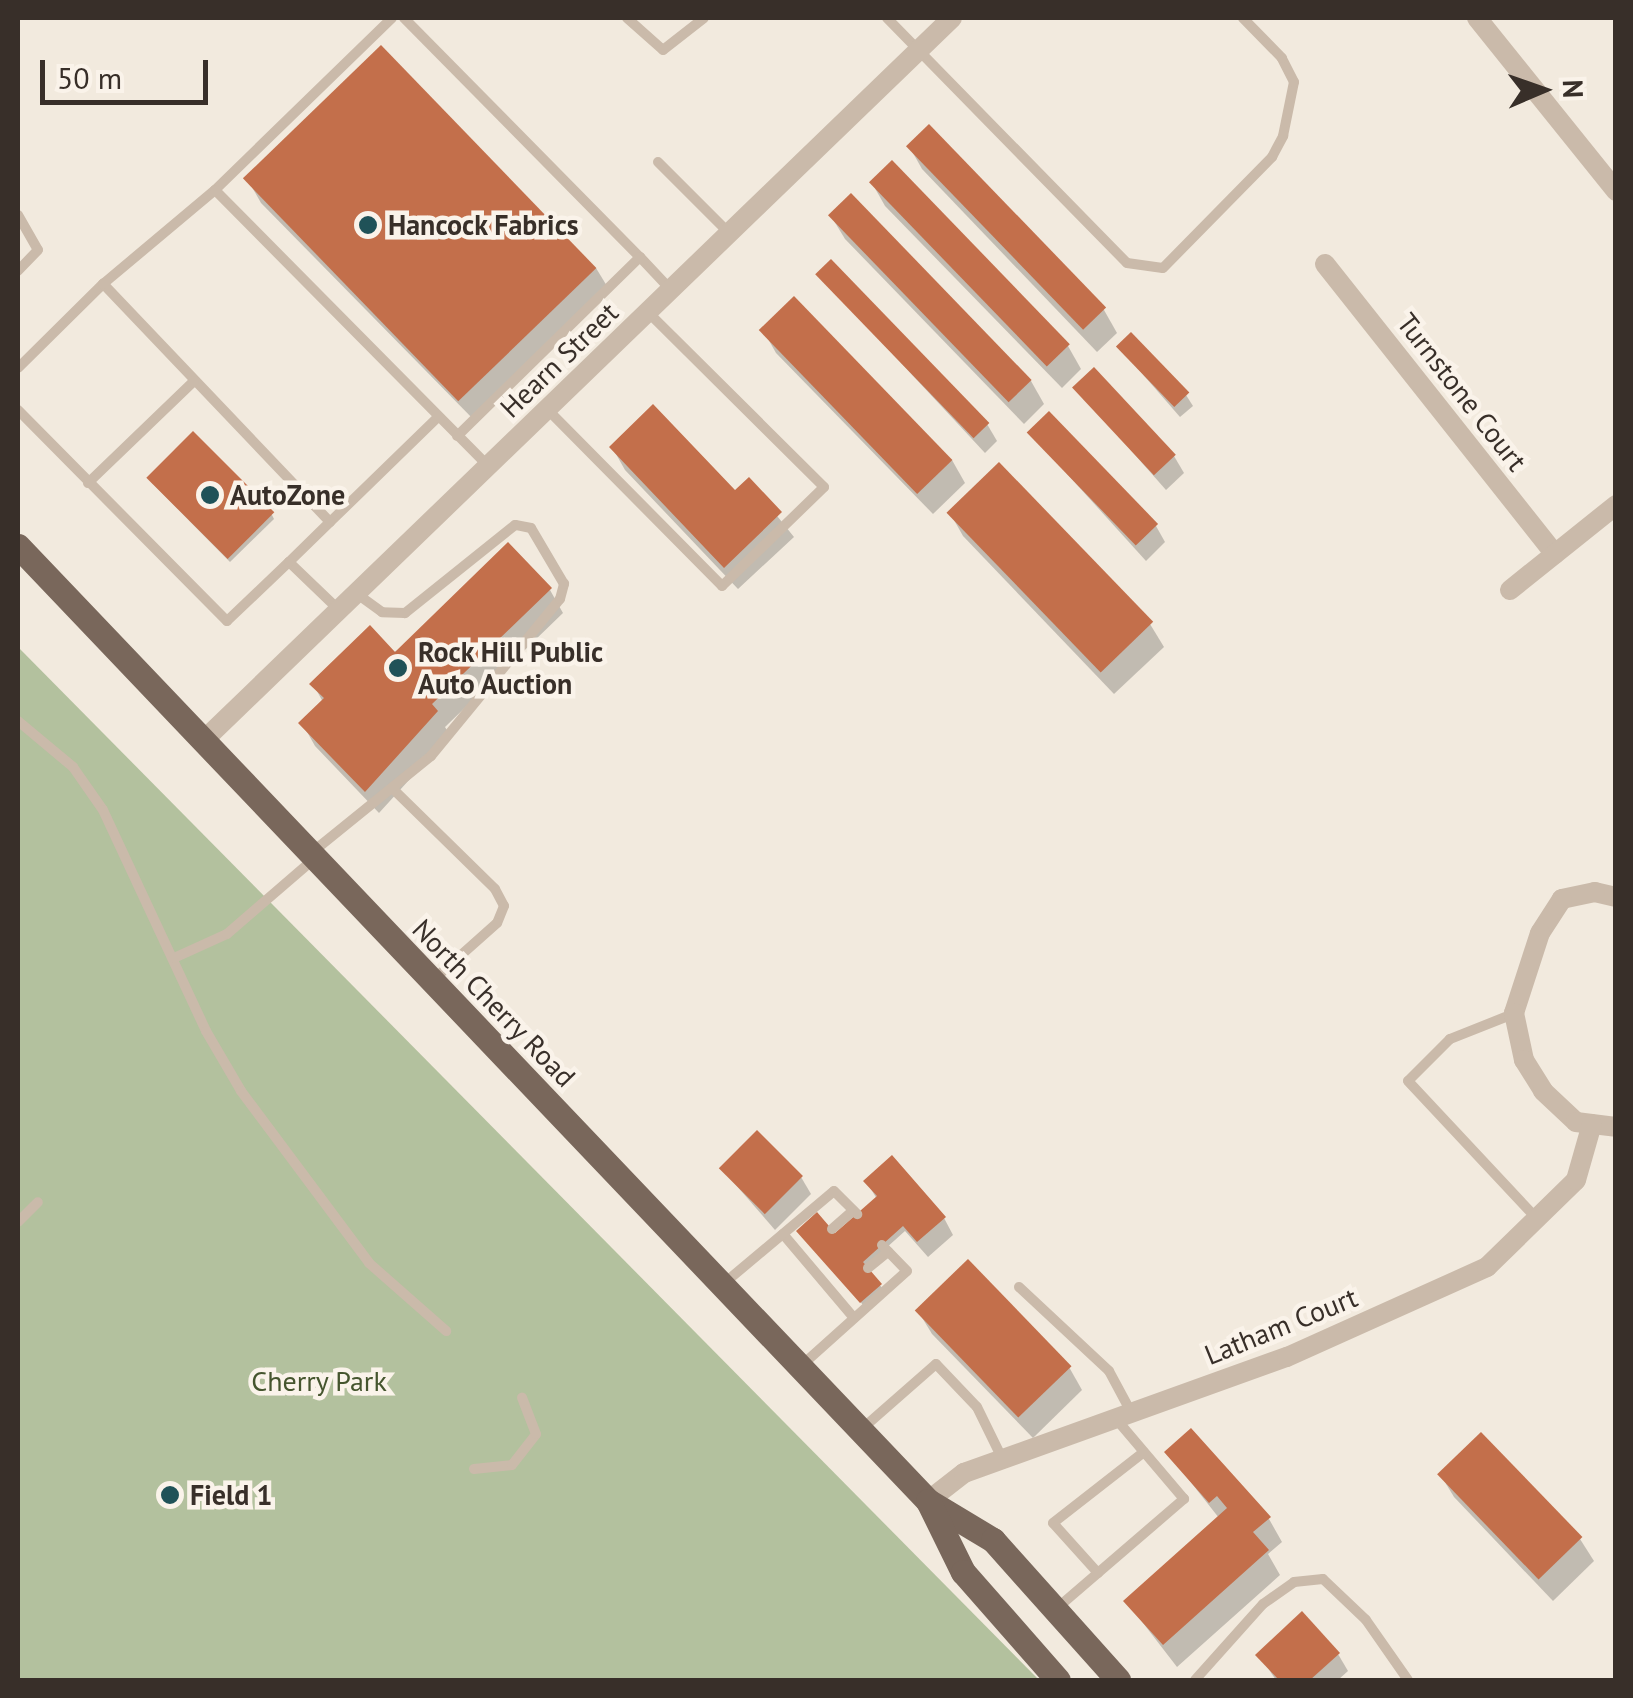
<!DOCTYPE html>
<html>
<head>
<meta charset="utf-8">
<style>
	body { margin:0 }
	#map { position:relative; width:1633px; height:1698px; overflow:hidden; background:#f2eade; font-family:"PT Sans",sans-serif }
	div>[style] { position:absolute }
	[style*='--x'] { left:calc(var(--x)*1px); top:calc(var(--y)*1px); width:calc(var(--w)*1px); rotate:calc(var(--a)*1deg) }
	.green>* { inset:0; background:#b3c19e }
	.shadow>* { inset:0; background:#0003 }
	.building>* { inset:0; background:#c36f4b; transform-origin:0 0 }
	.lane>* { height:10px; margin:-5px; padding:0 5px; transform-origin:5px; border-radius:5px; background:#cabaaa }
	.street>* { height:20px; margin:-10px; padding:0 10px; transform-origin:10px; border-radius:10px; background:#cabaaa }
	.primary>* { height:25px; margin:-12.5px; padding:0 12.5px; transform-origin:12.5px; border-radius:12.5px; background:#79675b }
	.dots>* { width:28px; height:28px; translate:-50% -50%; box-sizing:border-box; border:5px solid #faf3ea; border-radius:50% }
	span { translate:-50% -50%; white-space:nowrap; text-align:center; line-height:1.15; -webkit-text-stroke:9px #faf3ea; paint-order:stroke }
	.poi-label { font-size:28px; color:#382f29; font-weight:700 }
	.left { translate:0 -50%; text-align:left }
	.street-label { font-size:28px; color:#382f29 }
	.park-label { font-size:28px; color:#45552e }
	.frame { position:absolute; inset:0; border:20px solid #382f29; pointer-events:none }
	.north { position:absolute; left:1493px; top:40px; width:100px; height:100px; -webkit-text-stroke:8px #faf3ea; paint-order:stroke; rotate:88deg; font-size:28px; font-weight:700; line-height:40px; text-align:center; color:#382f29 }
	.north::after { content:''; display:block; margin:auto; width:35px; height:45px; background:#382f29; clip-path:polygon(50% 0,100% 100%,50% 72%,0 100%) }
	.scale { position:absolute; left:40px; top:60px; width:168px; height:45px; box-sizing:border-box; border:5px solid #382f29; border-top:0; padding-left:12px; font-size:30px; line-height:35px; white-space:nowrap; color:#382f29; -webkit-text-stroke:8px #faf3ea; paint-order:stroke }
</style>
</head>
<body>
<div id="map">
	<div class="green">
		<div style="clip-path:polygon(18px 647px,1039px 1680px,18px 1680px)"></div>
	</div>
	<div class="shadow">
		<div style="clip-path:polygon(909px 146px,1104px 310px,1117px 333px,1097px 352px,922px 169px)"></div>
		<div style="clip-path:polygon(248px 180px,596px 268px,610px 291px,477px 423px,261px 203px)"></div>
		<div style="clip-path:polygon(872px 183px,1068px 346px,1081px 369px,1062px 388px,885px 206px)"></div>
		<div style="clip-path:polygon(831px 216px,1031px 381px,1044px 404px,1024px 424px,845px 239px)"></div>
		<div style="clip-path:polygon(819px 275px,987px 424px,997px 441px,985px 453px)"></div>
		<div style="clip-path:polygon(763px 330px,952px 460px,965px 483px,933px 514px,776px 353px)"></div>
		<div style="clip-path:polygon(1119px 347px,1186px 395px,1193px 406px,1180px 417px)"></div>
		<div style="clip-path:polygon(1076px 388px,1174px 456px,1184px 473px,1166px 490px)"></div>
		<div style="clip-path:polygon(1030px 433px,1156px 526px,1165px 542px,1146px 561px)"></div>
		<div style="clip-path:polygon(612px 447px,735px 494px,749px 481px,794px 537px,738px 589px,625px 470px)"></div>
		<div style="clip-path:polygon(151px 482px,272px 515px,274px 519px,230px 562px)"></div>
		<div style="clip-path:polygon(950px 513px,1150px 624px,1164px 647px,1114px 694px,963px 536px)"></div>
		<div style="clip-path:polygon(550px 590px,563px 613px,445px 727px,450px 735px,379px 813px,315px 746px,302px 723px,323px 702px,313px 684px)"></div>
		<div style="clip-path:polygon(722px 1169px,801px 1177px,811px 1194px,775px 1230px)"></div>
		<div style="clip-path:polygon(866px 1181px,944px 1218px,953px 1235px,928px 1257px,905px 1231px,865px 1267px,883px 1289px,864px 1306px,802px 1236px,835px 1237px,877px 1199px)"></div>
		<div style="clip-path:polygon(918px 1311px,1069px 1367px,1082px 1390px,1033px 1438px,932px 1334px)"></div>
		<div style="clip-path:polygon(1167px 1452px,1269px 1519px,1282px 1542px,1268px 1554px,1280px 1575px,1177px 1667px,1126px 1601px,1219px 1518px)"></div>
		<div style="clip-path:polygon(1440px 1474px,1580px 1539px,1594px 1561px,1553px 1601px,1454px 1497px)"></div>
		<div style="clip-path:polygon(1338px 1654px,1348px 1671px,1338px 1680px,1276px 1680px,1259px 1655px)"></div>
	</div>
	<div class="building">
		<div style="left:381px;top:45px;width:310px;height:192px;rotate:46deg"></div>
		<div style="left:929px;top:124px;width:255px;height:32px;rotate:46deg"></div>
		<div style="left:892px;top:160px;width:256px;height:32px;rotate:46deg"></div>
		<div style="left:851px;top:193px;width:260px;height:32px;rotate:46deg"></div>
		<div style="left:831px;top:259px;width:228px;height:22px;rotate:46deg"></div>
		<div style="left:794px;top:296px;width:228px;height:49px;rotate:46deg"></div>
		<div style="left:1131px;top:332px;width:84px;height:21px;rotate:46deg"></div>
		<div style="left:1094px;top:367px;width:120px;height:30px;rotate:47deg"></div>
		<div style="clip-path:polygon(653px 404px,735px 490px,749px 477px,782px 512px,724px 568px,609px 447px)"></div>
		<div style="left:1049px;top:411px;width:157px;height:31px;rotate:46deg"></div>
		<div style="left:193px;top:431px;width:115px;height:66px;rotate:45deg"></div>
		<div style="left:999px;top:462px;width:222px;height:73px;rotate:46deg"></div>
		<div style="clip-path:polygon(508px 542px,552px 588px,432px 704px,438px 711px,365px 792px,298px 723px,324px 698px,309px 684px,370px 625px,395px 652px)"></div>
		<div style="left:757px;top:1130px;width:65px;height:54px;rotate:45deg"></div>
		<div style="clip-path:polygon(892px 1155px,946px 1217px,917px 1242px,903px 1226px,863px 1262px,882px 1284px,860px 1303px,796px 1231px,817px 1212px,835px 1233px,877px 1196px,863px 1181px)"></div>
		<div style="left:968px;top:1259px;width:149px;height:74px;rotate:46deg"></div>
		<div style="clip-path:polygon(1191px 1428px,1271px 1517px,1253px 1532px,1269px 1550px,1163px 1645px,1123px 1601px,1227px 1508px,1217px 1496px,1209px 1503px,1164px 1452px)"></div>
		<div style="left:1481px;top:1432px;width:146px;height:61px;rotate:46deg"></div>
		<div style="clip-path:polygon(1302px 1611px,1340px 1653px,1310px 1680px,1279px 1680px,1255px 1655px)"></div>
	</div>
	<div class="lane">
		<div style="--x:404;--y:18;--w:336;--a:45.4"></div>
		<div style="--x:640;--y:257;--w:256;--a:135.6"></div>
		<div style="--x:627;--y:18;--w:48;--a:41.6"></div>
		<div style="--x:663;--y:50;--w:52;--a:-38"></div>
		<div style="--x:887;--y:18;--w:343;--a:45.6"></div>
		<div style="--x:1127;--y:263;--w:36;--a:8"></div>
		<div style="--x:1163;--y:268;--w:156;--a:-45.5"></div>
		<div style="--x:1272;--y:157;--w:24;--a:-62"></div>
		<div style="--x:1283;--y:136;--w:55;--a:-78.5"></div>
		<div style="--x:1294;--y:82;--w:27;--a:-117"></div>
		<div style="--x:1282;--y:58;--w:56;--a:-134.3"></div>
		<div style="--x:658;--y:162;--w:99;--a:45"></div>
		<div style="--x:215;--y:190;--w:247;--a:-44.2"></div>
		<div style="--x:18;--y:215;--w:40;--a:60.3"></div>
		<div style="--x:38;--y:250;--w:29;--a:134"></div>
		<div style="--x:640;--y:257;--w:44;--a:46.8"></div>
		<div style="--x:18;--y:368;--w:120;--a:-44.7"></div>
		<div style="--x:547;--y:409;--w:249;--a:45.3"></div>
		<div style="--x:722;--y:586;--w:142;--a:-44.1"></div>
		<div style="--x:824;--y:487;--w:248;--a:-135.2"></div>
		<div style="--x:18;--y:410;--w:297;--a:45.3"></div>
		<div style="--x:227;--y:621;--w:86;--a:-43.6"></div>
		<div style="--x:289;--y:562;--w:68;--a:43.8"></div>
		<div style="--x:438;--y:417;--w:151;--a:135.8"></div>
		<div style="--x:330;--y:522;--w:329;--a:-133.6"></div>
		<div style="--x:103;--y:284;--w:146;--a:-40"></div>
		<div style="--x:215;--y:190;--w:387;--a:45.3"></div>
		<div style="--x:88;--y:483;--w:147;--a:-43.9"></div>
		<div style="--x:289;--y:562;--w:57;--a:-44.3"></div>
		<div style="--x:18;--y:721;--w:72;--a:39.9"></div>
		<div style="--x:73;--y:767;--w:52;--a:55.1"></div>
		<div style="--x:103;--y:810;--w:244;--a:65"></div>
		<div style="--x:206;--y:1031;--w:69;--a:59.7"></div>
		<div style="--x:241;--y:1091;--w:214;--a:53.3"></div>
		<div style="--x:369;--y:1263;--w:103;--a:41.4"></div>
		<div style="--x:392;--y:788;--w:144;--a:44.4"></div>
		<div style="--x:495;--y:889;--w:19;--a:62"></div>
		<div style="--x:504;--y:906;--w:18;--a:112"></div>
		<div style="--x:497;--y:923;--w:87;--a:138.3"></div>
		<div style="--x:310;--y:854;--w:156;--a:-39"></div>
		<div style="--x:431;--y:756;--w:203;--a:-50.6"></div>
		<div style="--x:560;--y:599;--w:16;--a:-75"></div>
		<div style="--x:564;--y:584;--w:65;--a:-120.5"></div>
		<div style="--x:531;--y:528;--w:16;--a:-169"></div>
		<div style="--x:515;--y:525;--w:141;--a:141.3"></div>
		<div style="--x:405;--y:613;--w:23;--a:-178"></div>
		<div style="--x:382;--y:612;--w:32;--a:-144"></div>
		<div style="--x:174;--y:958;--w:58;--a:-24.4"></div>
		<div style="--x:227;--y:934;--w:115;--a:-40.8"></div>
		<div style="--x:1513;--y:1014;--w:68;--a:158.4"></div>
		<div style="--x:1450;--y:1039;--w:59;--a:135"></div>
		<div style="--x:1408;--y:1081;--w:190;--a:46.9"></div>
		<div style="--x:18;--y:1222;--w:28;--a:-45"></div>
		<div style="--x:832;--y:1229;--w:28;--a:-41"></div>
		<div style="--x:783;--y:1234;--w:110;--a:49.8"></div>
		<div style="--x:868;--y:1268;--w:26;--a:-39"></div>
		<div style="--x:722;--y:1285;--w:146;--a:-40"></div>
		<div style="--x:834;--y:1191;--w:33;--a:45"></div>
		<div style="--x:1019;--y:1287;--w:123;--a:43"></div>
		<div style="--x:1109;--y:1371;--w:47;--a:61.8"></div>
		<div style="--x:801;--y:1366;--w:142;--a:-41.9"></div>
		<div style="--x:907;--y:1271;--w:36;--a:-134"></div>
		<div style="--x:863;--y:1428;--w:97;--a:-41.2"></div>
		<div style="--x:936;--y:1364;--w:59;--a:46.4"></div>
		<div style="--x:977;--y:1407;--w:57;--a:63.9"></div>
		<div style="--x:474;--y:1469;--w:38;--a:-6"></div>
		<div style="--x:512;--y:1465;--w:39;--a:-52"></div>
		<div style="--x:536;--y:1434;--w:39;--a:-111"></div>
		<div style="--x:1098;--y:1573;--w:67;--a:-132"></div>
		<div style="--x:1053;--y:1523;--w:115;--a:-38"></div>
		<div style="--x:1056;--y:1609;--w:169;--a:-40.7"></div>
		<div style="--x:1184;--y:1499;--w:104;--a:-130.3"></div>
		<div style="--x:1195;--y:1680;--w:102;--a:-48.2"></div>
		<div style="--x:1263;--y:1604;--w:38;--a:-35"></div>
		<div style="--x:1294;--y:1582;--w:29;--a:-6"></div>
		<div style="--x:1323;--y:1579;--w:59;--a:43.6"></div>
		<div style="--x:1366;--y:1620;--w:73;--a:55"></div>
	</div>
	<div class="street">
		<div style="--x:1477;--y:18;--w:222;--a:51.2"></div>
		<div style="--x:1325;--y:264;--w:370;--a:51.6"></div>
		<div style="--x:1510;--y:590;--w:136;--a:-38.7"></div>
		<div style="--x:203;--y:741;--w:1041;--a:-43.99"></div>
		<div style="--x:1616;--y:897;--w:22;--a:-167"></div>
		<div style="--x:1595;--y:892;--w:34;--a:168"></div>
		<div style="--x:1562;--y:899;--w:40;--a:122.9"></div>
		<div style="--x:1540;--y:933;--w:84;--a:108"></div>
		<div style="--x:1514;--y:1013;--w:48;--a:78"></div>
		<div style="--x:1524;--y:1060;--w:36;--a:58"></div>
		<div style="--x:1543;--y:1091;--w:45;--a:43.2"></div>
		<div style="--x:1576;--y:1122;--w:40;--a:7.1"></div>
		<div style="--x:928;--y:1501;--w:46;--a:-37.9"></div>
		<div style="--x:964;--y:1473;--w:343;--a:-19.8"></div>
		<div style="--x:1287;--y:1357;--w:219;--a:-24.2"></div>
		<div style="--x:1487;--y:1267;--w:124;--a:-44.3"></div>
		<div style="--x:1576;--y:1180;--w:58;--a:-74.1"></div>
	</div>
	<div class="primary">
		<div style="--x:18;--y:546;--w:1319;--a:46.38"></div>
		<div style="--x:928;--y:1501;--w:76;--a:31"></div>
		<div style="--x:993;--y:1540;--w:188;--a:48.2"></div>
		<div style="--x:928;--y:1501;--w:79;--a:63.8"></div>
		<div style="--x:963;--y:1572;--w:144;--a:48.7"></div>
	</div>
	<div class="dots">
		<div style="left:368px;top:225px;background:#205258"></div>
		<div style="left:210px;top:495px;background:#205258"></div>
		<div style="left:398px;top:668px;background:#205258"></div>
		<div style="left:170px;top:1495px;background:#205258"></div>
	</div>
	<div class="poi-label">
		<span class="left" style="left:388px;top:225px">Hancock Fabrics</span>
		<span class="left" style="left:230px;top:495px">AutoZone</span>
		<span class="left" style="left:418px;top:668px">Rock Hill Public<br>Auto Auction</span>
		<span class="left" style="left:190px;top:1495px">Field 1</span>
	</div>
	<div class="street-label">
		<span style="left:559px;top:360px;rotate:-44deg">Hearn Street</span>
		<span style="left:1462px;top:392px;rotate:52deg">Turnstone Court</span>
		<span style="left:494px;top:1003px;rotate:46deg">North Cherry Road</span>
		<span style="left:1281px;top:1326px;rotate:-22deg">Latham Court</span>
	</div>
	<div class="park-label">
		<span style="left:319px;top:1381px">Cherry Park</span>
	</div>
	<div class="frame"></div>
	<div class="north">N</div>
	<div class="scale">50 m</div>
</div>
</body>
</html>
